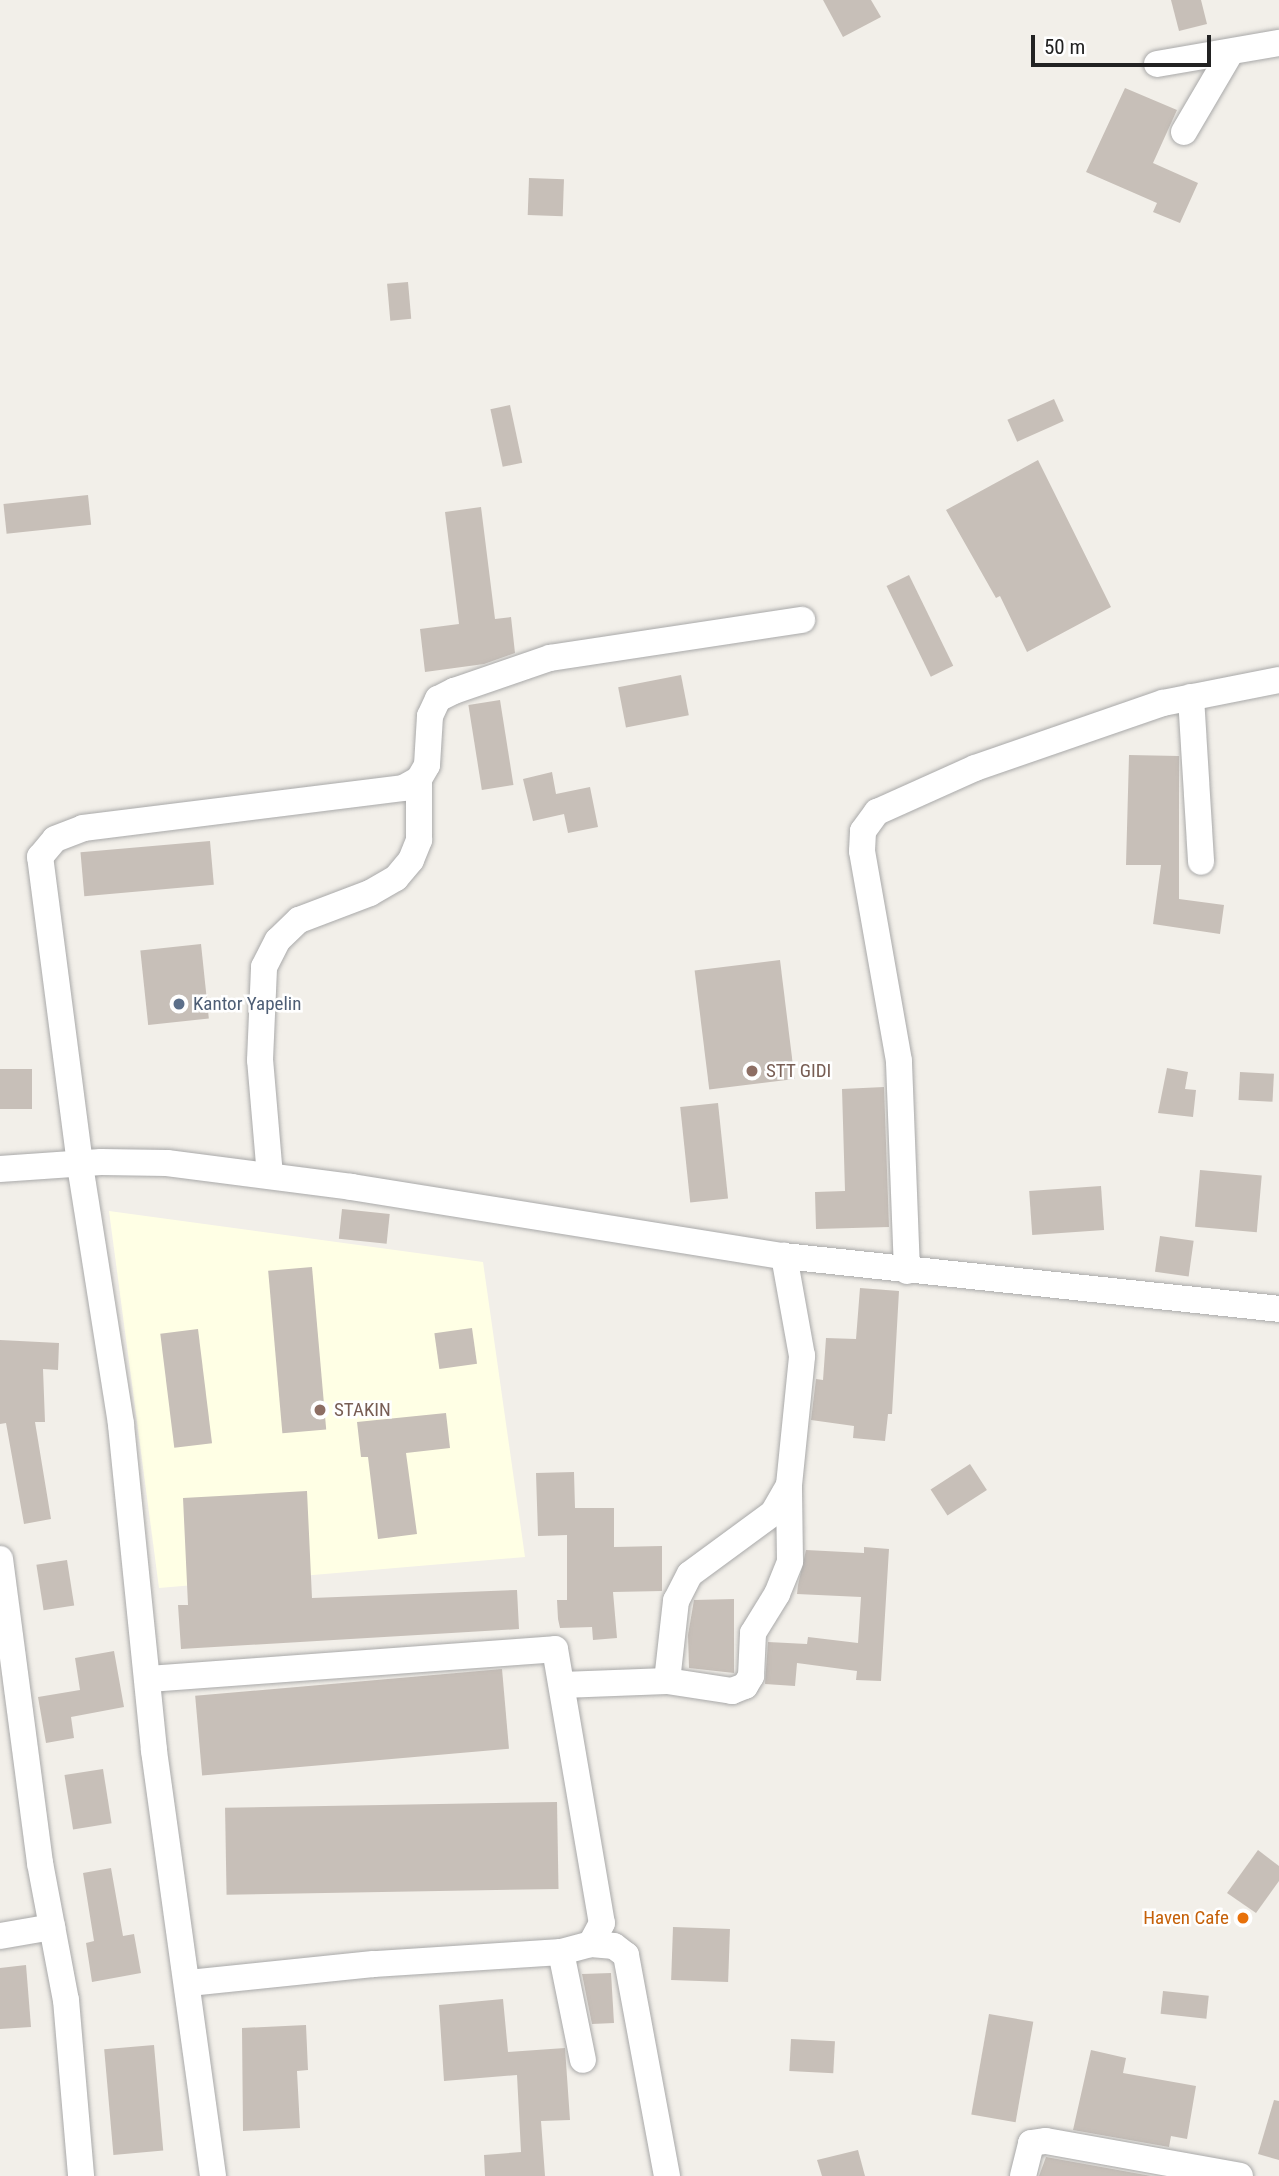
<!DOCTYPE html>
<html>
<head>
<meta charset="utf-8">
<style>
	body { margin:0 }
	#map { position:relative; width:1279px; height:2176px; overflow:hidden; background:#f2efe9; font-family:"Roboto Condensed",sans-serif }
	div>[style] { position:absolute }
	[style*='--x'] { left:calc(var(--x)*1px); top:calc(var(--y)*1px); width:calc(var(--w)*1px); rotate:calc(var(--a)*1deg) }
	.education>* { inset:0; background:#ffffe5 }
	.building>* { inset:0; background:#c7bfb8; transform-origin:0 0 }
	.roads { filter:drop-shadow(0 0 2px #a9a9a9) drop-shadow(0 0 2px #a9a9a9) }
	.minor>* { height:26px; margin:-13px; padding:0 13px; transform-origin:13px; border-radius:13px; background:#fff }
	.dots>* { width:19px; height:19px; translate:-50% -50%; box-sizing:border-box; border:4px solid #fff; border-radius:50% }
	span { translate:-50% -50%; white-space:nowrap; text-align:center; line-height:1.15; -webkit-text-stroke:5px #fff; paint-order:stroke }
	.service-label { font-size:19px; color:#4e5e75 }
	.left { translate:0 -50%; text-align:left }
	.education-label { font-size:19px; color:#785e54 }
	.food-label { font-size:19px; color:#c56008 }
	.right { translate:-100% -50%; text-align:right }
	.scale { position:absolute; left:1031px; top:35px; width:180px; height:32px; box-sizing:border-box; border:4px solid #222; border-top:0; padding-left:9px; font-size:21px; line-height:24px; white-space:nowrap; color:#222; -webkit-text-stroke:5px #fff; paint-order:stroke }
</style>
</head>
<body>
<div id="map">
	<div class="education">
		<div style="clip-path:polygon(109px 1211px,483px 1262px,525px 1557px,159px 1588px)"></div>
	</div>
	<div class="building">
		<div style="clip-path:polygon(823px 0,871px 0,881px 17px,843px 37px)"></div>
		<div style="clip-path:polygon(1171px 0,1201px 0,1207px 24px,1179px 31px)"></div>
		<div style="clip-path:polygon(1125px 88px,1177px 110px,1153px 163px,1198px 183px,1180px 223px,1153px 212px,1157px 203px,1086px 172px)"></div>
		<div style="left:529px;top:178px;width:35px;height:37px;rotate:2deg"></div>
		<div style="left:408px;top:282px;width:37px;height:21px;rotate:85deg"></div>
		<div style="left:1054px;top:399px;width:24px;height:51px;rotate:66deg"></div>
		<div style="left:510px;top:405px;width:59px;height:20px;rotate:78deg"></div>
		<div style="clip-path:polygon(1038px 460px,1111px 607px,1027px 652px,1000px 596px,996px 598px,946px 510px)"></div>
		<div style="left:88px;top:495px;width:30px;height:85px;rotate:84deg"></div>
		<div style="clip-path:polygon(481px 507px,495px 619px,511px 617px,515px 653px,484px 664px,425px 672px,420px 629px,459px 624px,445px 512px)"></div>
		<div style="left:909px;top:575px;width:101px;height:25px;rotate:64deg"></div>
		<div style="left:681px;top:675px;width:41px;height:64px;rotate:79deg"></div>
		<div style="left:500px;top:700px;width:86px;height:32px;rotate:81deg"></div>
		<div style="clip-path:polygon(1129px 755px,1179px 756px,1179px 899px,1224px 905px,1220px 934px,1153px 924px,1161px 865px,1126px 865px)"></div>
		<div style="clip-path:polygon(552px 772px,556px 794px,590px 787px,598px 827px,568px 833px,564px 814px,533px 821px,523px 779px)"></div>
		<div style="left:210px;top:841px;width:44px;height:130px;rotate:85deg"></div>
		<div style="left:201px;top:944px;width:75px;height:61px;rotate:84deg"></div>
		<div style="left:780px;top:960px;width:120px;height:86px;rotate:83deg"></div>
		<div style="clip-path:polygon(1167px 1068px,1188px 1072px,1185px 1089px,1196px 1090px,1193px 1117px,1158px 1113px)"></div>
		<div style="left:32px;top:1069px;width:40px;height:32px;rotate:90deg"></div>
		<div style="left:1240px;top:1072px;width:34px;height:28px;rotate:3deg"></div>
		<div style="clip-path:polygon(884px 1087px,889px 1227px,816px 1229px,815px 1192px,845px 1191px,842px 1089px)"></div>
		<div style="left:718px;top:1103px;width:96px;height:38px;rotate:84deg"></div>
		<div style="left:1200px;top:1170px;width:62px;height:57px;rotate:5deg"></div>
		<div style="left:1101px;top:1186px;width:44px;height:72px;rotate:86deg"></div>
		<div style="left:342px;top:1209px;width:48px;height:30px;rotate:6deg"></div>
		<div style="left:1160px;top:1236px;width:34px;height:36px;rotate:8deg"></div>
		<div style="left:312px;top:1267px;width:163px;height:44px;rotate:85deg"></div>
		<div style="clip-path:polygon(860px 1288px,899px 1291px,892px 1414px,888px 1414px,885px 1441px,853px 1438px,854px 1426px,811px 1420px,816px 1379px,823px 1380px,826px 1338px,856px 1339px)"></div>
		<div style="left:472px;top:1328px;width:36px;height:38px;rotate:82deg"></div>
		<div style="left:198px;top:1329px;width:115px;height:38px;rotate:83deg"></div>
		<div style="clip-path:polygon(0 1340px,59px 1343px,58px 1370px,43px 1369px,45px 1422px,35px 1422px,51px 1519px,24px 1524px,6px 1423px,0 1424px)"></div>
		<div style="clip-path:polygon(446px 1413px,450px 1448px,406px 1453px,417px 1534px,378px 1539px,368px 1457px,361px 1457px,357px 1422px)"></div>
		<div style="left:970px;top:1464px;width:31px;height:47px;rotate:57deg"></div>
		<div style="clip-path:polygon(574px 1472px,575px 1508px,614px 1508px,614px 1547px,662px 1546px,662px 1591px,613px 1592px,617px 1638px,593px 1640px,592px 1627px,560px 1628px,558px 1619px,557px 1600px,567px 1600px,567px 1535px,538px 1536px,536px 1473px)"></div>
		<div style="clip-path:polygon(307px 1491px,312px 1598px,517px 1590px,519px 1629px,181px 1649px,178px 1605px,188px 1605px,183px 1498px)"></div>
		<div style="clip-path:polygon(864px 1547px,889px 1549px,881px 1681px,856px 1680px,857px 1671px,797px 1663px,795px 1686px,765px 1684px,768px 1642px,807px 1644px,808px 1637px,858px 1643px,861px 1597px,797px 1594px,798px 1585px,806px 1550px,864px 1553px)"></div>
		<div style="left:67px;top:1560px;width:46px;height:31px;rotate:81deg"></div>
		<div style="clip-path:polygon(734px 1599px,734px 1673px,689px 1668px,688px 1635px,694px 1600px)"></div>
		<div style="clip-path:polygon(114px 1651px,124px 1707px,71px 1717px,74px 1738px,46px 1743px,38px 1697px,80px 1690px,75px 1658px)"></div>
		<div style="left:502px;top:1669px;width:80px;height:308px;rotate:85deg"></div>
		<div style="left:103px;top:1769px;width:55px;height:39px;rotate:81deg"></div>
		<div style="left:557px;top:1802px;width:87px;height:332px;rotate:89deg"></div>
		<div style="clip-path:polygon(1258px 1850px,1279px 1866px,1279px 1881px,1256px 1913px,1227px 1893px)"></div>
		<div style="clip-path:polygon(111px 1868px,123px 1936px,134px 1934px,141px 1973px,92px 1982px,86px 1943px,94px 1941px,83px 1873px)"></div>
		<div style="left:673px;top:1927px;width:57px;height:53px;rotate:2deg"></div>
		<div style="clip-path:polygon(26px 1965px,31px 2027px,0 2029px,0 1968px)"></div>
		<div style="clip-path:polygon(611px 1973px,614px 2023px,592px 2024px,582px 1974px)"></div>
		<div style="left:1163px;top:1991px;width:46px;height:23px;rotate:6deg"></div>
		<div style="clip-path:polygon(503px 1999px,508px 2052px,565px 2048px,570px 2120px,541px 2121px,545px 2176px,485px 2176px,484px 2155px,521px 2152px,517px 2075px,444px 2081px,439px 2005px)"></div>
		<div style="left:989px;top:2014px;width:45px;height:102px;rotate:10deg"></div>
		<div style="clip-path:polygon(306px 2025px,308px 2070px,297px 2071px,300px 2128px,243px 2131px,242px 2028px)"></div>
		<div style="left:791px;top:2039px;width:44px;height:32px;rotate:3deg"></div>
		<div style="left:154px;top:2045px;width:106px;height:50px;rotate:85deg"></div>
		<div style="clip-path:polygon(1091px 2050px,1126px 2058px,1123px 2073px,1196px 2086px,1187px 2139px,1171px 2136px,1169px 2147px,1073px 2130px)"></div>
		<div style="clip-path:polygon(1274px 2100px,1279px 2101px,1279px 2160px,1258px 2154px)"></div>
		<div style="clip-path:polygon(858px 2150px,865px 2176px,822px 2176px,817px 2160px)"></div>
		<div style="clip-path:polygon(1046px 2157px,1151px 2176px,1039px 2176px)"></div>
	</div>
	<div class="roads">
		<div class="minor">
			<div style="--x:1157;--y:64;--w:124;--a:-9.8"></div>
			<div style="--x:1184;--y:132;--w:93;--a:-59.6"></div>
			<div style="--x:1191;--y:697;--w:165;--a:86.5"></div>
			<div style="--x:0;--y:1169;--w:101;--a:-4"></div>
			<div style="--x:101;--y:1162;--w:66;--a:0.9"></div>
			<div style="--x:167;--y:1163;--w:186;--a:7.4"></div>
			<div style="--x:351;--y:1187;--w:438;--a:9.1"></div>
			<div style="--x:784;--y:1256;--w:498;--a:6.1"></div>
			<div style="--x:270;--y:1176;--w:116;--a:-94.9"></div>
			<div style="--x:260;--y:1060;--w:93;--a:-87.5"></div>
			<div style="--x:264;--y:967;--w:30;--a:-63"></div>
			<div style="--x:278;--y:940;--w:29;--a:-44"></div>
			<div style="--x:299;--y:920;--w:76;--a:-20.8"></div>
			<div style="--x:370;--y:893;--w:30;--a:-30"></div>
			<div style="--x:396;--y:878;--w:23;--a:-50"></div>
			<div style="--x:411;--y:860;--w:22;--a:-68"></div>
			<div style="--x:419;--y:840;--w:61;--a:-90"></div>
			<div style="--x:907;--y:1271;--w:210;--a:-92.2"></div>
			<div style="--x:899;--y:1061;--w:213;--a:-100"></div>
			<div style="--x:862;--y:851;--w:20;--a:-87"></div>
			<div style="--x:863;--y:831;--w:24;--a:-54"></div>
			<div style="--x:877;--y:812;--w:107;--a:-24.2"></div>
			<div style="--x:975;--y:768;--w:199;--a:-19.1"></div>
			<div style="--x:1163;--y:703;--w:118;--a:-11.2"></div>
			<div style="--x:0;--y:1559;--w:307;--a:82.5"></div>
			<div style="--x:40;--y:1863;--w:139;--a:79.3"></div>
			<div style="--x:66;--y:2000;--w:177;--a:85.1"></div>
			<div style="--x:148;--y:1679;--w:408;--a:-4.2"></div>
			<div style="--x:555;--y:1649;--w:278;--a:80.3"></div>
			<div style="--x:602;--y:1923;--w:24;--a:118"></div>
			<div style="--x:591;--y:1944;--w:31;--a:165"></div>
			<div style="--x:561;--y:1952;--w:188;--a:176.3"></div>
			<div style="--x:373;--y:1964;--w:185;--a:174.1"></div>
			<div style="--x:667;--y:1681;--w:66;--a:8.7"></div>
			<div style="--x:732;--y:1691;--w:14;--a:-21"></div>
			<div style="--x:745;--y:1686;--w:12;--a:-59"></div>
			<div style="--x:751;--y:1676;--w:43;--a:-87.3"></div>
			<div style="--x:753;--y:1633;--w:46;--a:-58.4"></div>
			<div style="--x:777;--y:1594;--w:35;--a:-68"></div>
			<div style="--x:790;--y:1561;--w:76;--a:-90.8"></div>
			<div style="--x:562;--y:1685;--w:105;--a:-2.2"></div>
			<div style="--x:667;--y:1681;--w:81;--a:-83.6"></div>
			<div style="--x:676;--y:1601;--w:30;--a:-63"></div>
			<div style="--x:690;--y:1574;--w:103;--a:-36.3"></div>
			<div style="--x:773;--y:1513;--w:32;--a:-60"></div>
			<div style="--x:789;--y:1485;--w:130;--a:-84.2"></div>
			<div style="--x:802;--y:1356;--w:102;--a:-100.2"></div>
			<div style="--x:0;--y:1936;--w:53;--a:-9.8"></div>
			<div style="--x:591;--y:1944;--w:23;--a:5"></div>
			<div style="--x:614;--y:1946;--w:15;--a:37"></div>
			<div style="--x:626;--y:1955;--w:225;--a:79.5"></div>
			<div style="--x:561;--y:1952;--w:110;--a:78.5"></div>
			<div style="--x:213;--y:2176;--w:430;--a:-97.9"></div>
			<div style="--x:154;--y:1750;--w:328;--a:-95.8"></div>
			<div style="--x:121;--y:1424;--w:263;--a:-99"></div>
			<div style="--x:80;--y:1164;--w:310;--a:-97.4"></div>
			<div style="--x:40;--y:857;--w:23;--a:-50"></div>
			<div style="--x:55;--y:839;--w:30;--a:-21"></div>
			<div style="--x:83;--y:828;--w:322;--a:-7.1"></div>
			<div style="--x:403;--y:788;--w:18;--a:-29"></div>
			<div style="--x:419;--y:779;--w:16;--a:-60"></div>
			<div style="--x:427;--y:765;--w:49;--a:-86.5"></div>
			<div style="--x:430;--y:716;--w:19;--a:-65"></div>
			<div style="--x:438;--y:699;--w:18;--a:-27"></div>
			<div style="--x:454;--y:691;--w:102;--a:-19"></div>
			<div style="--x:550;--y:658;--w:255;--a:-8.6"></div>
			<div style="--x:1023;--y:2176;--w:34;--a:-76"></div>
			<div style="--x:1031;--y:2143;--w:15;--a:-8"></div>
			<div style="--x:1046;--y:2141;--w:197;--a:10.2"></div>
		</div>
	</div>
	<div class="dots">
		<div style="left:179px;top:1004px;background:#5c6f8a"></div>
		<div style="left:752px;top:1071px;background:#8d6e63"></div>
		<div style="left:320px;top:1410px;background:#8d6e63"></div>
		<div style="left:1243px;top:1918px;background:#e8710a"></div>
	</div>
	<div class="service-label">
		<span class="left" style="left:193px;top:1004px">Kantor Yapelin</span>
	</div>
	<div class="education-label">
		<span class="left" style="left:766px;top:1071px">STT GIDI</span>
		<span class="left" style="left:334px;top:1410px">STAKIN</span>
	</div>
	<div class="food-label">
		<span class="right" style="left:1229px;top:1918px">Haven Cafe</span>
	</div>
	<div class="scale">50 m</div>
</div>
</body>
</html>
